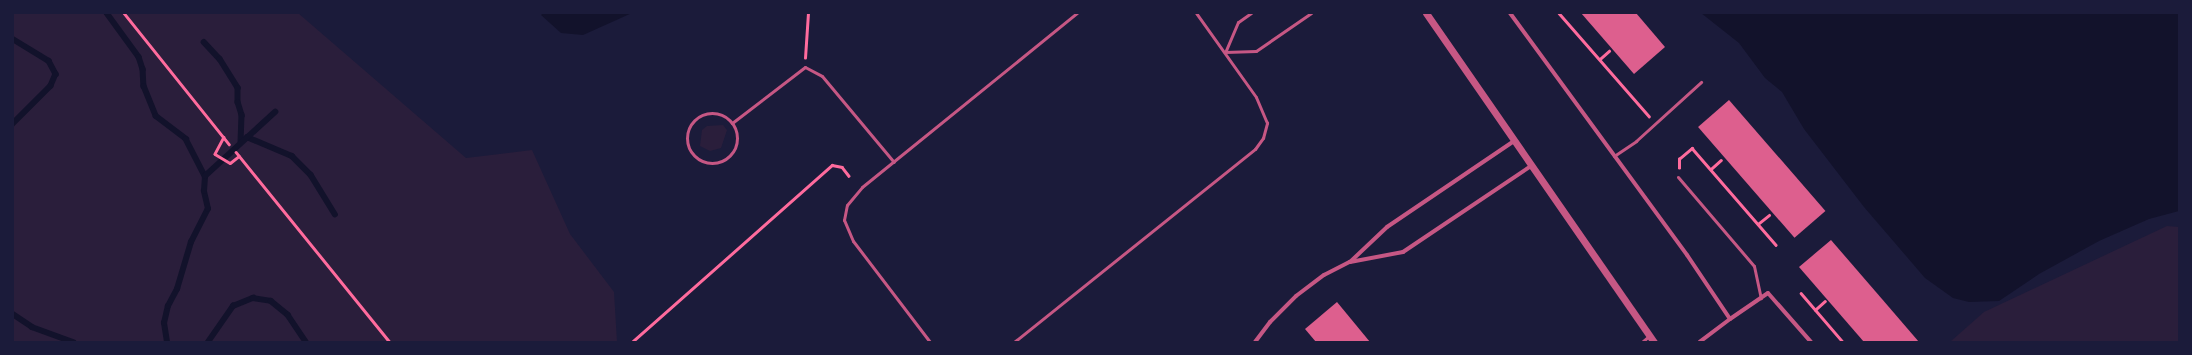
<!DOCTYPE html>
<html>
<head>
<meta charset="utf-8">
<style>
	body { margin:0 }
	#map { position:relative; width:2192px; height:355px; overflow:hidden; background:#1b1b3a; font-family:"IBM Plex Sans",sans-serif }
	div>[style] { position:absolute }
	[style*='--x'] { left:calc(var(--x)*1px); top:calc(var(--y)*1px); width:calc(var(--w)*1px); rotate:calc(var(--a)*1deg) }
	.green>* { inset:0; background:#2a1e3b }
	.water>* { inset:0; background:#12122b }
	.stream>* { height:5.5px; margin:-2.75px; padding:0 2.75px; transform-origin:2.75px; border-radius:2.75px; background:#12122b }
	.building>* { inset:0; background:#dd5f8e; transform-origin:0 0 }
	.path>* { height:2.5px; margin:-1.25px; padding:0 1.25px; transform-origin:1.25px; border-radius:1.25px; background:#ff6b9d }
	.service>* { height:3px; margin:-1.5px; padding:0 1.5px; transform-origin:1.5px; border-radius:1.5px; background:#c65784 }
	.service>.ring { margin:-1.5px; padding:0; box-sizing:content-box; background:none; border:3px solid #c65784; border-radius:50% }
	.minor>* { height:4px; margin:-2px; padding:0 2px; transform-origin:2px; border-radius:2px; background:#c65784 }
	.tertiary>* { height:7px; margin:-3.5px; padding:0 3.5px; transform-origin:3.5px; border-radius:3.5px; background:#c65784 }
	span { translate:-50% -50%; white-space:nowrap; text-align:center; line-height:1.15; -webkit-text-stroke:4px #1b1b3a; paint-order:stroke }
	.frame { position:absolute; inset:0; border:14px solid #1b1b3a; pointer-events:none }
</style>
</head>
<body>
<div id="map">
	<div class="green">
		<div style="clip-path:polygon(13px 13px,298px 13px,466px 158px,532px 150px,570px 234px,614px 292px,617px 342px,13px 342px)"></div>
		<div style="clip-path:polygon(723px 125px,727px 130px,721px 148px,710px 151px,700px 146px,702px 130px,707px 126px)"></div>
		<div style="clip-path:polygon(2167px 226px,2179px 227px,2179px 342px,1950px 342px,1984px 312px)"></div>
	</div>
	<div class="water">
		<div style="clip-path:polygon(543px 13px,632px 13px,583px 35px,561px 33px,541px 15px)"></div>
		<div style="clip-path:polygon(1701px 13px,2179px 13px,2179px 211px,2149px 219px,2099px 241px,2039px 274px,1999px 301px,1969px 302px,1953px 298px,1925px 278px,1864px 207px,1804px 129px,1782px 92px,1765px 78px,1739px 43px)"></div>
	</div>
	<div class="stream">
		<div style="--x:107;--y:13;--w:54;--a:54"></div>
		<div style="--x:139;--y:57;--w:13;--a:72"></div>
		<div style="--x:143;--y:69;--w:17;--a:87"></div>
		<div style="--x:144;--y:86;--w:32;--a:68"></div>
		<div style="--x:156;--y:116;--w:38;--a:37"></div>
		<div style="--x:186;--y:139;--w:42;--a:62.8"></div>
		<div style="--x:13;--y:39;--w:42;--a:31.4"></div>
		<div style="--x:49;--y:61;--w:15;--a:62"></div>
		<div style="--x:56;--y:74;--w:13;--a:113"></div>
		<div style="--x:51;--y:86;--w:54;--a:135"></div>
		<div style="--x:204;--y:42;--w:23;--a:47"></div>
		<div style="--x:220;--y:59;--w:34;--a:58"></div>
		<div style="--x:238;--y:88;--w:14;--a:90"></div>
		<div style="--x:238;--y:102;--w:14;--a:73"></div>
		<div style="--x:242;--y:115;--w:26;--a:92"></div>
		<div style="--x:247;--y:137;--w:49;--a:22.9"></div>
		<div style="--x:292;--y:156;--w:27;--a:45"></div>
		<div style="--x:311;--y:175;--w:46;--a:58.4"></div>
		<div style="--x:13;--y:314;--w:23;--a:34"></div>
		<div style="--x:32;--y:327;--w:44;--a:20.1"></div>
		<div style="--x:167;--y:342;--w:19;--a:-99"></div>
		<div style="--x:164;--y:323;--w:17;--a:-77"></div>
		<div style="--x:168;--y:306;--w:19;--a:-62"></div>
		<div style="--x:177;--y:289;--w:49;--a:-73.4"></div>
		<div style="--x:191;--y:242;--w:37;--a:-63"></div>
		<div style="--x:208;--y:209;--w:18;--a:-103"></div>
		<div style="--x:204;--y:191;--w:15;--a:-86"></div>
		<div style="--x:205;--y:176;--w:95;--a:-42.4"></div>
		<div style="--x:208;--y:342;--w:44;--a:-55.2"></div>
		<div style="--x:233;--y:306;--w:22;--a:-22"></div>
		<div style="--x:253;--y:298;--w:18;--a:9"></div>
		<div style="--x:271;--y:301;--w:22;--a:39"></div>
		<div style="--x:288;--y:315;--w:32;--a:56"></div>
	</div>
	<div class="building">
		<div style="clip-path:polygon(1581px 13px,1636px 13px,1665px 47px,1634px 74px)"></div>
		<div style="left:1729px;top:100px;width:147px;height:41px;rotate:49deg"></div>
		<div style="clip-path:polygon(1831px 240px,1882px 299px,1919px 342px,1864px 342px,1799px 267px)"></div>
		<div style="clip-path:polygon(1337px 302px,1370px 342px,1316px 342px,1305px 329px)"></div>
	</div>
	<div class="path">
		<div style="--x:124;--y:13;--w:168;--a:51.3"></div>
		<div style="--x:1559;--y:13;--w:137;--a:48.9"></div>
		<div style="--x:805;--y:58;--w:45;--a:-86.2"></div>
		<div style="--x:1600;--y:59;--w:12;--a:-42"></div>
		<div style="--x:224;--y:137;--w:19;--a:118"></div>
		<div style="--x:215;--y:154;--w:17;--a:31"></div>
		<div style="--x:230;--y:163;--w:11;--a:-38"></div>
		<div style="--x:236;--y:152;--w:245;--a:51"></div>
		<div style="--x:1679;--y:168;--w:9;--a:-90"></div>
		<div style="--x:1679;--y:159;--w:17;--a:-40"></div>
		<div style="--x:1692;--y:148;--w:128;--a:49.1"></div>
		<div style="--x:1711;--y:169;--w:13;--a:-42"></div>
		<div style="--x:1758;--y:224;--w:14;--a:-39"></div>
		<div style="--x:1801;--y:293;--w:65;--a:49.4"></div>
		<div style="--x:1815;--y:310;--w:13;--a:-42"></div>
		<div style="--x:632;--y:342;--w:267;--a:-41.5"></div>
		<div style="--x:832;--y:165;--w:10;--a:11"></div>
		<div style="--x:842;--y:167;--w:11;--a:52"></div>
	</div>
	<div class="service">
		<div style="--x:1251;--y:13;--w:16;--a:145"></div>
		<div style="--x:1238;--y:22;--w:33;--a:113"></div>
		<div style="--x:1225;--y:52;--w:31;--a:-2"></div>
		<div style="--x:1256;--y:51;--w:67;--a:-34.6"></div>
		<div class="ring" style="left:687px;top:113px;width:47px;height:47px"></div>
		<div style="--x:732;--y:123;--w:92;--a:-37.5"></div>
		<div style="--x:805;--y:67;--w:19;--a:28"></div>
		<div style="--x:822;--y:76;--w:112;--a:50.1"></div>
		<div style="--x:1614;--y:156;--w:27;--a:-34"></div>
		<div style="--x:1636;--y:141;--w:88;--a:-42.2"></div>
		<div style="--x:1678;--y:177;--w:117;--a:49.5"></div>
		<div style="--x:1754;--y:266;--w:33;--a:78"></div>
		<div style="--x:930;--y:342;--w:127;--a:-127.3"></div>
		<div style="--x:853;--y:241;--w:23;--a:-113"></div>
		<div style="--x:844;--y:220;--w:15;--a:-79"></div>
		<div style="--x:847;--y:205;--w:23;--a:-50"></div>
		<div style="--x:862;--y:187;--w:277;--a:-39"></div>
		<div style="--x:1014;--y:342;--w:309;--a:-38.7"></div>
		<div style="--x:1255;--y:149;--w:14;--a:-54"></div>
		<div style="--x:1263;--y:138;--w:16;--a:-75"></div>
		<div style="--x:1267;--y:123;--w:28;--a:-113"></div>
		<div style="--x:1256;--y:97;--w:103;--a:-125.5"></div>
		<div style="--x:1642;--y:342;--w:9;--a:-41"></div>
	</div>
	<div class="minor">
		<div style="--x:1510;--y:13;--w:300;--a:53.8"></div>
		<div style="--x:1687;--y:255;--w:77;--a:56.1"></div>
		<div style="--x:1730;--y:319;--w:38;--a:143"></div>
		<div style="--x:1350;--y:262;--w:54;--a:-10.7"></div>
		<div style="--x:1403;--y:252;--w:154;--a:-33.9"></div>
		<div style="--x:1730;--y:319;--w:46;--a:-34.4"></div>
		<div style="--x:1768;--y:293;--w:65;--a:48.7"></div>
		<div style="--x:1255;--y:342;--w:25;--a:-53"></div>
		<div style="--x:1270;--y:322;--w:37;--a:-45"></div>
		<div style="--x:1296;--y:296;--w:35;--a:-37"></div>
		<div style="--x:1324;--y:275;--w:29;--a:-27"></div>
		<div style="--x:1350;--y:262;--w:51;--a:-43.4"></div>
		<div style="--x:1387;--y:227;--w:153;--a:-34.1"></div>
	</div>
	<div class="tertiary">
		<div style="--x:1426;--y:13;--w:400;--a:55.3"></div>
	</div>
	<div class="frame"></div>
</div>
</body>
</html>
